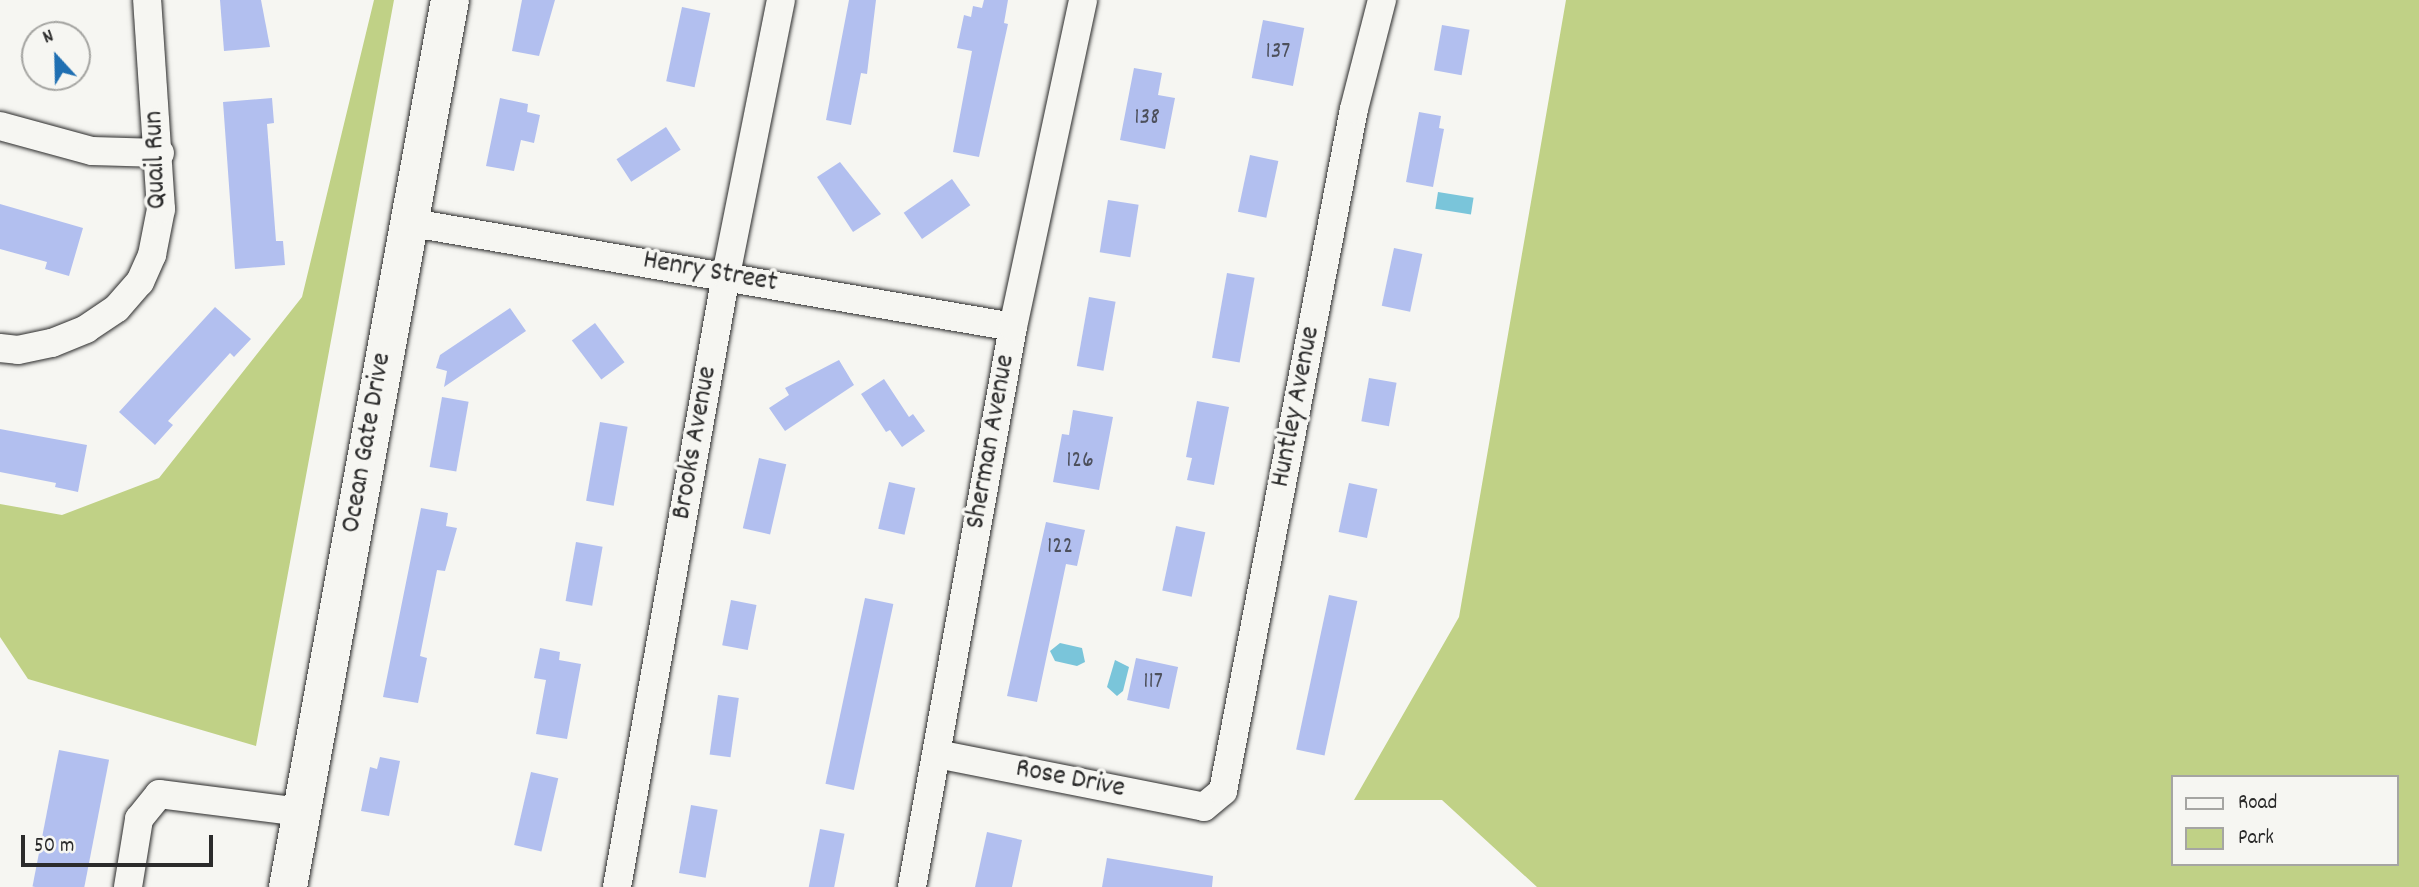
<!DOCTYPE html>
<html>
<head>
<meta charset="utf-8">
<style>
	body { margin:0 }
	#map { position:relative; width:2419px; height:887px; overflow:hidden; background:#f6f6f2; font-family:Dekko,sans-serif }
	div>[style] { position:absolute }
	[style*='--x'] { left:calc(var(--x)*1px); top:calc(var(--y)*1px); width:calc(var(--w)*1px); rotate:calc(var(--a)*1deg) }
	.green>* { inset:0; background:#c0d186 }
	.water>* { inset:0; background:#7ac5da; transform-origin:0 0 }
	.building>* { inset:0; background:#b2bfef; transform-origin:0 0 }
	.roads { filter:drop-shadow(0 0 2px #2b2b2b) drop-shadow(0 0 2px #2b2b2b) }
	.minor>* { height:28px; margin:-14px; padding:0 14px; transform-origin:14px; border-radius:14px; background:#f6f6f2 }
	.secondary>* { height:38px; margin:-19px; padding:0 19px; transform-origin:19px; border-radius:19px; background:#f6f6f2 }
	span { translate:-50% -50%; white-space:nowrap; text-align:center; line-height:1.15; -webkit-text-stroke:7px #f6f6f2; paint-order:stroke }
	.number-label { font-size:24px; color:#4d505c }
	.number-label span { -webkit-text-stroke-width:0 }
	.street-label { font-size:28px; color:#2b2b2b }
	.legend { position:absolute; left:2171px; top:775px; width:228px; height:91px; box-sizing:border-box; background:#f6f6f2; border:2px solid #a5a5a2; margin:0; padding:9px 12px; list-style:none; font-size:21px; color:#2b2b2b }
	.legend li { display:flex; align-items:center; gap:14px; height:35px }
	.legend b { width:35px; border:2px solid #a5a5a2 }
	.north { position:absolute; left:21px; top:21px; width:70px; height:70px; box-sizing:border-box; background:#f6f6f2; border:2px solid #a5a5a2; border-radius:50%; rotate:338deg; font-size:19px; font-weight:700; line-height:28px; text-align:center; color:#2b2b2b }
	.north::after { content:''; display:block; margin:auto; width:24px; height:32px; background:#1f6fb2; clip-path:polygon(50% 0,100% 100%,50% 72%,0 100%) }
	.scale { position:absolute; left:21px; top:835px; width:192px; height:32px; box-sizing:border-box; border:4px solid #2b2b2b; border-top:0; padding-left:9px; font-size:21px; line-height:24px; white-space:nowrap; color:#2b2b2b; -webkit-text-stroke:5px #f6f6f2; paint-order:stroke }
</style>
</head>
<body>
<div id="map">
	<div class="green">
		<div style="clip-path:polygon(374px 0,394px 0,256px 746px,28px 679px,0 637px,0 504px,62px 515px,159px 478px,302px 297px)"></div>
		<div style="clip-path:polygon(evenodd,1566px 0,2419px 0,2419px 887px,1537px 887px,1442px 800px,1354px 800px,1459px 617px,1566px 0,2172px 777px,2396px 777px,2396px 864px,2172px 864px,2172px 777px)"></div>
	</div>
	<div class="water">
		<div style="left:1438px;top:192px;width:36px;height:17px;rotate:9deg"></div>
		<div style="clip-path:polygon(1060px 643px,1082px 648px,1085px 662px,1077px 666px,1055px 661px,1050px 651px)"></div>
		<div style="clip-path:polygon(1115px 660px,1129px 667px,1123px 691px,1117px 696px,1107px 687px)"></div>
	</div>
	<div class="building">
		<div style="clip-path:polygon(220px 0,261px 0,270px 47px,224px 51px)"></div>
		<div style="clip-path:polygon(522px 0,555px 0,539px 56px,512px 51px)"></div>
		<div style="clip-path:polygon(849px 0,876px 0,867px 74px,861px 73px,851px 125px,826px 120px)"></div>
		<div style="clip-path:polygon(984px 0,1008px 0,1004px 23px,1008px 24px,979px 157px,953px 152px,972px 51px,957px 48px,964px 15px,971px 17px,973px 6px,982px 8px)"></div>
		<div style="left:682px;top:7px;width:29px;height:76px;rotate:12deg"></div>
		<div style="left:1263px;top:20px;width:42px;height:59px;rotate:11deg"></div>
		<div style="left:1442px;top:25px;width:28px;height:46px;rotate:10deg"></div>
		<div style="clip-path:polygon(1134px 68px,1162px 73px,1158px 95px,1175px 98px,1165px 149px,1120px 140px)"></div>
		<div style="clip-path:polygon(272px 98px,274px 123px,267px 124px,276px 241px,283px 241px,285px 265px,235px 269px,223px 102px)"></div>
		<div style="clip-path:polygon(500px 98px,528px 104px,527px 112px,540px 115px,534px 143px,521px 140px,514px 171px,486px 166px)"></div>
		<div style="clip-path:polygon(1419px 112px,1441px 116px,1439px 128px,1444px 129px,1433px 187px,1406px 182px)"></div>
		<div style="left:666px;top:127px;width:27px;height:59px;rotate:57deg"></div>
		<div style="left:1250px;top:155px;width:29px;height:58px;rotate:12deg"></div>
		<div style="clip-path:polygon(840px 162px,881px 214px,853px 232px,817px 177px)"></div>
		<div style="left:952px;top:179px;width:32px;height:59px;rotate:55deg"></div>
		<div style="left:1108px;top:200px;width:31px;height:53px;rotate:9deg"></div>
		<div style="clip-path:polygon(0 204px,83px 228px,69px 276px,45px 269px,47px 262px,0 249px)"></div>
		<div style="left:1394px;top:248px;width:29px;height:59px;rotate:12deg"></div>
		<div style="left:1227px;top:273px;width:28px;height:86px;rotate:10deg"></div>
		<div style="left:1089px;top:297px;width:27px;height:70px;rotate:10deg"></div>
		<div style="clip-path:polygon(215px 307px,251px 339px,234px 357px,230px 353px,168px 421px,173px 425px,155px 445px,119px 412px)"></div>
		<div style="clip-path:polygon(510px 308px,526px 331px,444px 387px,447px 371px,436px 368px,440px 355px)"></div>
		<div style="left:595px;top:323px;width:49px;height:29px;rotate:53deg"></div>
		<div style="clip-path:polygon(839px 360px,854px 385px,785px 431px,769px 408px,789px 395px,785px 388px)"></div>
		<div style="left:1369px;top:378px;width:28px;height:44px;rotate:10deg"></div>
		<div style="clip-path:polygon(884px 379px,909px 417px,913px 414px,925px 431px,902px 447px,890px 430px,886px 432px,861px 394px)"></div>
		<div style="left:442px;top:397px;width:27px;height:71px;rotate:10deg"></div>
		<div style="clip-path:polygon(1197px 401px,1229px 407px,1214px 485px,1187px 480px,1192px 458px,1186px 457px)"></div>
		<div style="clip-path:polygon(1073px 410px,1113px 417px,1099px 490px,1053px 482px,1062px 434px,1069px 435px)"></div>
		<div style="left:600px;top:422px;width:28px;height:80px;rotate:10deg"></div>
		<div style="clip-path:polygon(0 429px,87px 445px,78px 492px,55px 487px,56px 483px,0 472px)"></div>
		<div style="left:759px;top:458px;width:28px;height:72px;rotate:13deg"></div>
		<div style="left:889px;top:482px;width:27px;height:48px;rotate:13deg"></div>
		<div style="left:1349px;top:483px;width:29px;height:50px;rotate:12deg"></div>
		<div style="clip-path:polygon(421px 508px,448px 513px,446px 526px,457px 528px,445px 571px,437px 570px,420px 656px,427px 658px,418px 703px,383px 697px)"></div>
		<div style="clip-path:polygon(1046px 522px,1085px 530px,1077px 566px,1066px 564px,1037px 702px,1007px 696px)"></div>
		<div style="left:1176px;top:526px;width:30px;height:66px;rotate:12deg"></div>
		<div style="left:576px;top:542px;width:27px;height:60px;rotate:10deg"></div>
		<div style="left:1329px;top:595px;width:29px;height:158px;rotate:12deg"></div>
		<div style="left:865px;top:598px;width:29px;height:190px;rotate:12deg"></div>
		<div style="left:731px;top:600px;width:26px;height:46px;rotate:11deg"></div>
		<div style="clip-path:polygon(540px 648px,560px 652px,559px 660px,581px 664px,567px 739px,536px 734px,546px 680px,534px 678px)"></div>
		<div style="left:1136px;top:658px;width:43px;height:43px;rotate:12deg"></div>
		<div style="left:718px;top:695px;width:21px;height:60px;rotate:8deg"></div>
		<div style="left:59px;top:750px;width:51px;height:139px;rotate:11deg"></div>
		<div style="clip-path:polygon(380px 757px,400px 761px,389px 816px,361px 811px,370px 767px,377px 769px)"></div>
		<div style="left:531px;top:772px;width:28px;height:75px;rotate:13deg"></div>
		<div style="left:691px;top:805px;width:27px;height:69px;rotate:10deg"></div>
		<div style="left:820px;top:829px;width:25px;height:59px;rotate:11deg"></div>
		<div style="clip-path:polygon(987px 832px,1022px 840px,1012px 887px,975px 887px)"></div>
		<div style="clip-path:polygon(1107px 858px,1213px 876px,1212px 887px,1102px 887px)"></div>
	</div>
	<div class="roads">
		<div class="minor">
			<div style="--x:0;--y:126;--w:95;--a:15.2"></div>
			<div style="--x:92;--y:151;--w:68;--a:1.7"></div>
			<div style="--x:407;--y:222;--w:615;--a:9.83"></div>
			<div style="--x:0;--y:348;--w:18;--a:6"></div>
			<div style="--x:18;--y:350;--w:35;--a:-12"></div>
			<div style="--x:52;--y:343;--w:37;--a:-22"></div>
			<div style="--x:86;--y:329;--w:37;--a:-34"></div>
			<div style="--x:117;--y:308;--w:35;--a:-49"></div>
			<div style="--x:140;--y:282;--w:30;--a:-66"></div>
			<div style="--x:152;--y:255;--w:47;--a:-78.9"></div>
			<div style="--x:161;--y:209;--w:209;--a:-93.8"></div>
			<div style="--x:937;--y:754;--w:272;--a:11.2"></div>
			<div style="--x:1204;--y:807;--w:25;--a:-40"></div>
			<div style="--x:1223;--y:791;--w:694;--a:-79.13"></div>
			<div style="--x:1354;--y:109;--w:113;--a:-75.6"></div>
			<div style="--x:128;--y:887;--w:69;--a:-80.8"></div>
			<div style="--x:139;--y:819;--w:32;--a:-51"></div>
			<div style="--x:159;--y:794;--w:144;--a:7.2"></div>
			<div style="--x:617;--y:887;--w:622;--a:-79.9"></div>
			<div style="--x:726;--y:275;--w:280;--a:-78.7"></div>
			<div style="--x:912;--y:887;--w:569;--a:-79.78"></div>
			<div style="--x:1013;--y:327;--w:334;--a:-77.9"></div>
		</div>
		<div class="secondary">
			<div style="--x:288;--y:887;--w:902;--a:-79.65"></div>
		</div>
	</div>
	<div class="number-label">
		<span style="left:1278px;top:53px">137</span>
		<span style="left:1147px;top:119px">138</span>
		<span style="left:1080px;top:462px">126</span>
		<span style="left:1060px;top:548px">122</span>
		<span style="left:1153px;top:683px">117</span>
	</div>
	<div class="street-label">
		<span style="left:157px;top:160px;rotate:-92deg">Quail Run</span>
		<span style="left:710px;top:273px;rotate:10deg">Henry Street</span>
		<span style="left:1297px;top:407px;rotate:-79deg">Huntley Avenue</span>
		<span style="left:992px;top:442px;rotate:-80deg">Sherman Avenue</span>
		<span style="left:368px;top:443px;rotate:-80deg">Ocean Gate Drive</span>
		<span style="left:696px;top:443px;rotate:-80deg">Brooks Avenue</span>
		<span style="left:1070px;top:780px;rotate:11deg">Rose Drive</span>
	</div>
	<ul class="legend">
	<li><b style="height:9px;background:#f6f6f2"></b>Road</li>
	<li><b style="height:19px;background:#c0d186"></b>Park</li>
	</ul>
	<div class="north">N</div>
	<div class="scale">50 m</div>
</div>
</body>
</html>
